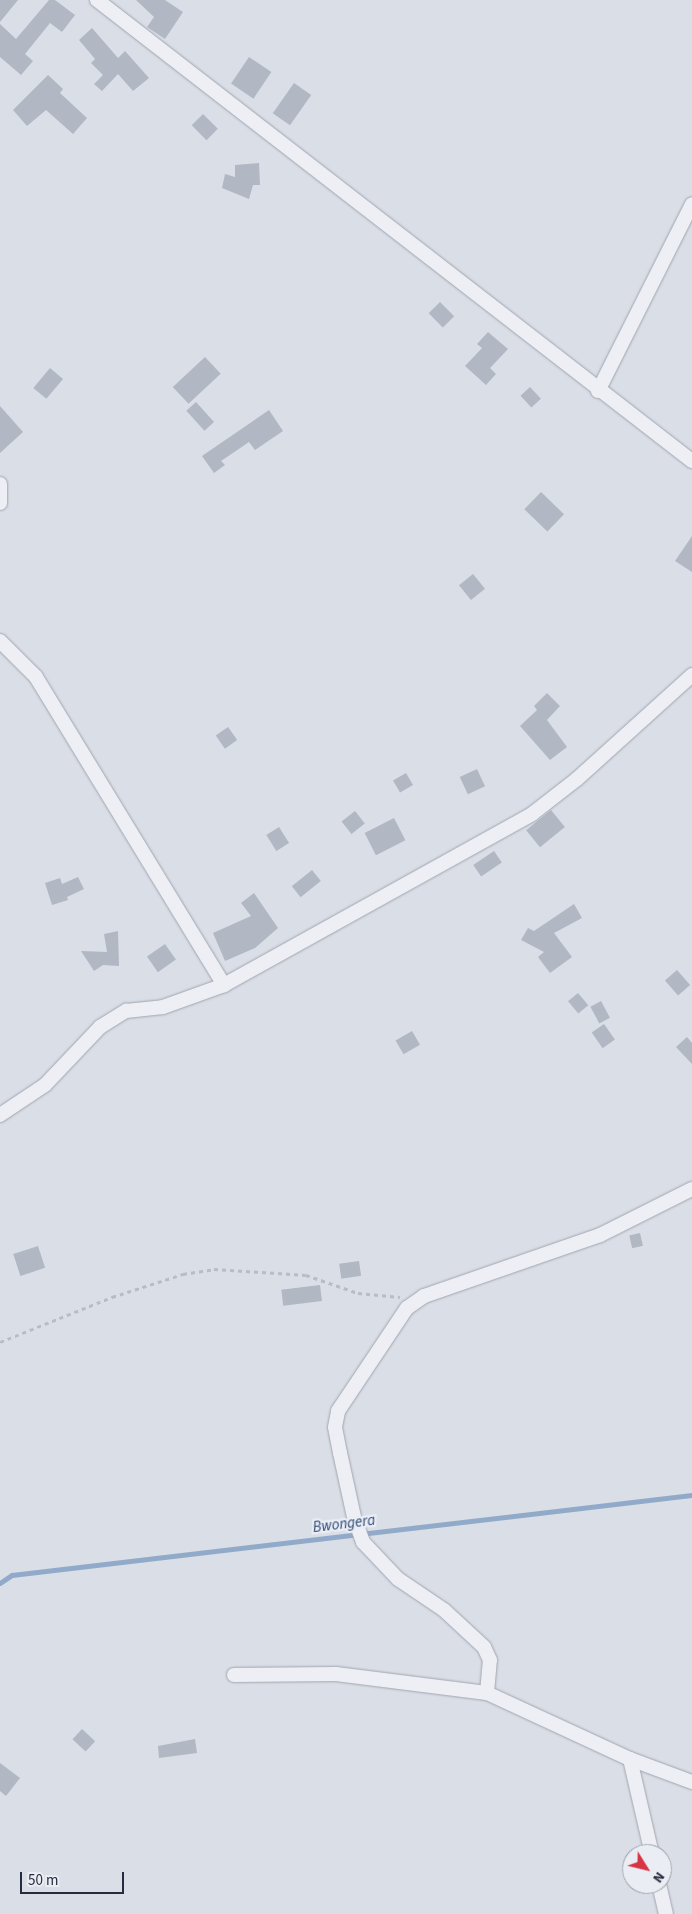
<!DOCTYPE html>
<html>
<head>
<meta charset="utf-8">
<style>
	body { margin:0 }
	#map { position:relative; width:692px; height:1914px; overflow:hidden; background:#dadee6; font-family:"Source Sans 3",sans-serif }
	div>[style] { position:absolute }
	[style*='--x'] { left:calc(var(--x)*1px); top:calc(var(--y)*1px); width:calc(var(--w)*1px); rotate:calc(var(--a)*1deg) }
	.stream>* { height:4.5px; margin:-2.25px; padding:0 2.25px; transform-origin:2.25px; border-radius:2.25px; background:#92aac9 }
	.building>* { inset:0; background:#b1b7c3; transform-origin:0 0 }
	.path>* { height:2.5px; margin-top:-1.25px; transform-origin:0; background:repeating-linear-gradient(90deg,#b9bcc5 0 4px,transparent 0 8px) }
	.roads { filter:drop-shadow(0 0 1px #a0a5b0) drop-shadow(0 0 1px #a0a5b0) }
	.minor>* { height:14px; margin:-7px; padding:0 7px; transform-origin:7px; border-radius:7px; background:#edeff5 }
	span { translate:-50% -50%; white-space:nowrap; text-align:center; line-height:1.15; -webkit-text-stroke:4.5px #eaedf4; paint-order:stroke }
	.water-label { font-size:15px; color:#2c4873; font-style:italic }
	.north { position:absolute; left:622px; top:1844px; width:50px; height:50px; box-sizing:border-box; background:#eaedf4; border:1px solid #9ba0ab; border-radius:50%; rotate:126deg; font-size:14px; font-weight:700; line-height:20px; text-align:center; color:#242c3d }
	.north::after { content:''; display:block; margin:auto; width:18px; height:22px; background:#d63544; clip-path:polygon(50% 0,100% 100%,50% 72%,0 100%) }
	.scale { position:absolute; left:20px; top:1872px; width:104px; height:22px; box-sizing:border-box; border:2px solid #242c3d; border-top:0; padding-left:6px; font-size:15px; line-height:18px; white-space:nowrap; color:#242c3d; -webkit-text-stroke:4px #eaedf4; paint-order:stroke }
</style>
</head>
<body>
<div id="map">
	<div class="stream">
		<div style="--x:0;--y:1583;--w:14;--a:-34"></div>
		<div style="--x:12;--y:1575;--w:685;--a:-6.71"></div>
	</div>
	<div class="building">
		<div style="clip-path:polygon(0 0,18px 0,0 22px)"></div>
		<div style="clip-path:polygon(49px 0,55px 0,75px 15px,62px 32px,50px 23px,25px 54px,33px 61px,21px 75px,0 57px,0 24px,16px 39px)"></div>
		<div style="clip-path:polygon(136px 0,165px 0,183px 12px,165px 39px,147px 27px,154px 17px)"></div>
		<div style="clip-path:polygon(92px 28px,118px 58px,125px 51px,149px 78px,133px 91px,118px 74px,102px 91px,94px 84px,103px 75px,91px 63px,95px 59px,79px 40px)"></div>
		<div style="left:249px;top:57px;width:27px;height:32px;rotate:34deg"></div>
		<div style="clip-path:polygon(48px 75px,63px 89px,60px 93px,87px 118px,73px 134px,46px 110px,27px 126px,13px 110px)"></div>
		<div style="left:294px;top:83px;width:21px;height:37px;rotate:35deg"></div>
		<div style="left:203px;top:114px;width:21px;height:16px;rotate:45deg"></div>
		<div style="clip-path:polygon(259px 163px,260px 185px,253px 185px,249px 199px,222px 188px,225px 174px,235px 177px,235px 165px)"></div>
		<div style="left:440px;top:302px;width:20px;height:16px;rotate:45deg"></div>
		<div style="clip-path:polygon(488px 332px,508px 349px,490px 368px,496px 374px,486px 385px,465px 366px,482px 348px,477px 344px)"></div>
		<div style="left:205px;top:357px;width:23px;height:44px;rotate:47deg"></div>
		<div style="left:50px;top:368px;width:17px;height:26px;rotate:40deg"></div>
		<div style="left:530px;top:387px;width:16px;height:13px;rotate:47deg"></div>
		<div style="left:196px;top:402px;width:27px;height:13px;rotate:48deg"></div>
		<div style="clip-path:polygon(0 406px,23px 432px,0 453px)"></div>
		<div style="clip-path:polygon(269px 410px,283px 431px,255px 450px,249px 442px,221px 461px,225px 465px,214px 473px,202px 456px)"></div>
		<div style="left:541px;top:492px;width:32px;height:24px;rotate:44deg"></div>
		<div style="clip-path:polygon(692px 536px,692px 572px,675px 561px)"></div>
		<div style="left:473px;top:574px;width:19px;height:18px;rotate:51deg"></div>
		<div style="clip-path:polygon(547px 693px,560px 706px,547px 720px,567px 747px,550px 760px,520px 726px,537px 710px,534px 706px)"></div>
		<div style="left:228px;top:727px;width:16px;height:15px;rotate:55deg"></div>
		<div style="left:477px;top:769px;width:19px;height:19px;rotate:65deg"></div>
		<div style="left:406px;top:773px;width:14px;height:15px;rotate:60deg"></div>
		<div style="left:551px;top:810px;width:22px;height:32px;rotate:51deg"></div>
		<div style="left:355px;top:811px;width:16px;height:17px;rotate:52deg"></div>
		<div style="left:394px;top:818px;width:25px;height:33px;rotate:63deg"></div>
		<div style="left:279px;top:827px;width:19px;height:15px;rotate:58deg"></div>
		<div style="left:494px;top:851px;width:14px;height:25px;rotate:56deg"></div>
		<div style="left:312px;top:870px;width:14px;height:26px;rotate:51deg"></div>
		<div style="clip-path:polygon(78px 877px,84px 889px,67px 897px,68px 900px,52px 905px,45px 883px,60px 878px,62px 884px)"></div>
		<div style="clip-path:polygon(254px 893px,278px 928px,255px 948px,225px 961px,213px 933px,251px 916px,241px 903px)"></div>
		<div style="clip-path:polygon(574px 904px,582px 918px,554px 933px,572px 957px,550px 973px,538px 957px,544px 952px,521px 940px,528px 928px,534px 931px)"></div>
		<div style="clip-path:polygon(118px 931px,119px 966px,103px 965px,94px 971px,81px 951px,107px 952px,104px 934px)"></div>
		<div style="left:165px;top:944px;width:19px;height:22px;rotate:55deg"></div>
		<div style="left:677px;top:970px;width:20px;height:16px;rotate:49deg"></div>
		<div style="left:578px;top:993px;width:16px;height:13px;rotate:50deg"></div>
		<div style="left:601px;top:1001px;width:19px;height:12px;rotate:62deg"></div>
		<div style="left:604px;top:1024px;width:19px;height:15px;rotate:55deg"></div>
		<div style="left:412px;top:1031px;width:16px;height:19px;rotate:60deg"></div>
		<div style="clip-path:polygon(687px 1037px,692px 1043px,692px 1064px,676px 1047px)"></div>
		<div style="left:640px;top:1233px;width:13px;height:11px;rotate:77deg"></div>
		<div style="left:38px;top:1246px;width:23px;height:26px;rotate:72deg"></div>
		<div style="left:359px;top:1261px;width:15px;height:20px;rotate:82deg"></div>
		<div style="left:320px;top:1285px;width:16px;height:39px;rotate:83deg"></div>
		<div style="left:82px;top:1729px;width:18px;height:14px;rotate:43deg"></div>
		<div style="clip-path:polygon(195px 1739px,197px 1753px,159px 1758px,158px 1746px)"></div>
		<div style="clip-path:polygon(0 1763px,20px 1778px,6px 1796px,0 1791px)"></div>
	</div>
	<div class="path">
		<div style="--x:0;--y:1342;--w:121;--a:-21.9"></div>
		<div style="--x:112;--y:1297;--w:75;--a:-17.9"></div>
		<div style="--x:183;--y:1274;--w:31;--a:-9"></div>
		<div style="--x:214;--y:1269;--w:92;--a:3.7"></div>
		<div style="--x:306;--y:1275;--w:55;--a:19.1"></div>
		<div style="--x:358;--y:1293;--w:42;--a:5.4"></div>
	</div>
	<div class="roads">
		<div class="minor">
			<div style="--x:97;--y:0;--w:753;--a:37.77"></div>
			<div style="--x:598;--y:391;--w:209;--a:-63.3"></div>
			<div style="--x:0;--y:484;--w:19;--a:90"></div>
			<div style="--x:0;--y:641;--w:51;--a:45"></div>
			<div style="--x:36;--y:677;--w:361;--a:58.6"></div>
			<div style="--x:0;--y:1115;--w:54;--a:-33.7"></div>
			<div style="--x:45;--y:1085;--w:80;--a:-46.5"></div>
			<div style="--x:100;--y:1027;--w:31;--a:-32"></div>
			<div style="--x:126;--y:1011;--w:37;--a:-6"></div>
			<div style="--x:163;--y:1007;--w:65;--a:-19.8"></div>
			<div style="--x:224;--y:985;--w:352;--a:-29"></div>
			<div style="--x:532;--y:814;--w:57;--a:-37.9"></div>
			<div style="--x:577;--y:779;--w:155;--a:-42.1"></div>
			<div style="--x:234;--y:1675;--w:102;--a:-0.6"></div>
			<div style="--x:336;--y:1674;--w:152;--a:7.2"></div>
			<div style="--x:487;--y:1693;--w:157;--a:24.8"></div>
			<div style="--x:630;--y:1759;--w:66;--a:20.4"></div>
			<div style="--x:487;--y:1693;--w:33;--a:-85"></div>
			<div style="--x:490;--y:1660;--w:14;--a:-115"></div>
			<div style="--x:484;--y:1647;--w:54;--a:-137.2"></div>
			<div style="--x:444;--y:1610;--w:55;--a:-146"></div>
			<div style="--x:398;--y:1579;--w:51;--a:-133.4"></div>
			<div style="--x:363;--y:1542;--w:27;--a:-110"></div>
			<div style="--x:354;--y:1517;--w:66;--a:-102.3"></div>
			<div style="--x:340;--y:1453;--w:26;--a:-101"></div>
			<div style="--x:335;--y:1427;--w:16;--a:-79"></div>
			<div style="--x:338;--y:1411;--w:124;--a:-56.2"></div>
			<div style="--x:407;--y:1308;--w:21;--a:-35"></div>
			<div style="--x:424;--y:1296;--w:186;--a:-19.1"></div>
			<div style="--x:600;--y:1235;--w:103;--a:-26.6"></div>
			<div style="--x:630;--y:1759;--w:98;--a:77"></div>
			<div style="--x:659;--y:1884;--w:31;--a:77"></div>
		</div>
	</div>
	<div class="water-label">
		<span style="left:344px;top:1524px;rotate:-7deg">Bwongera</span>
	</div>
	<div class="north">N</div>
	<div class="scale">50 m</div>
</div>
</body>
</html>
